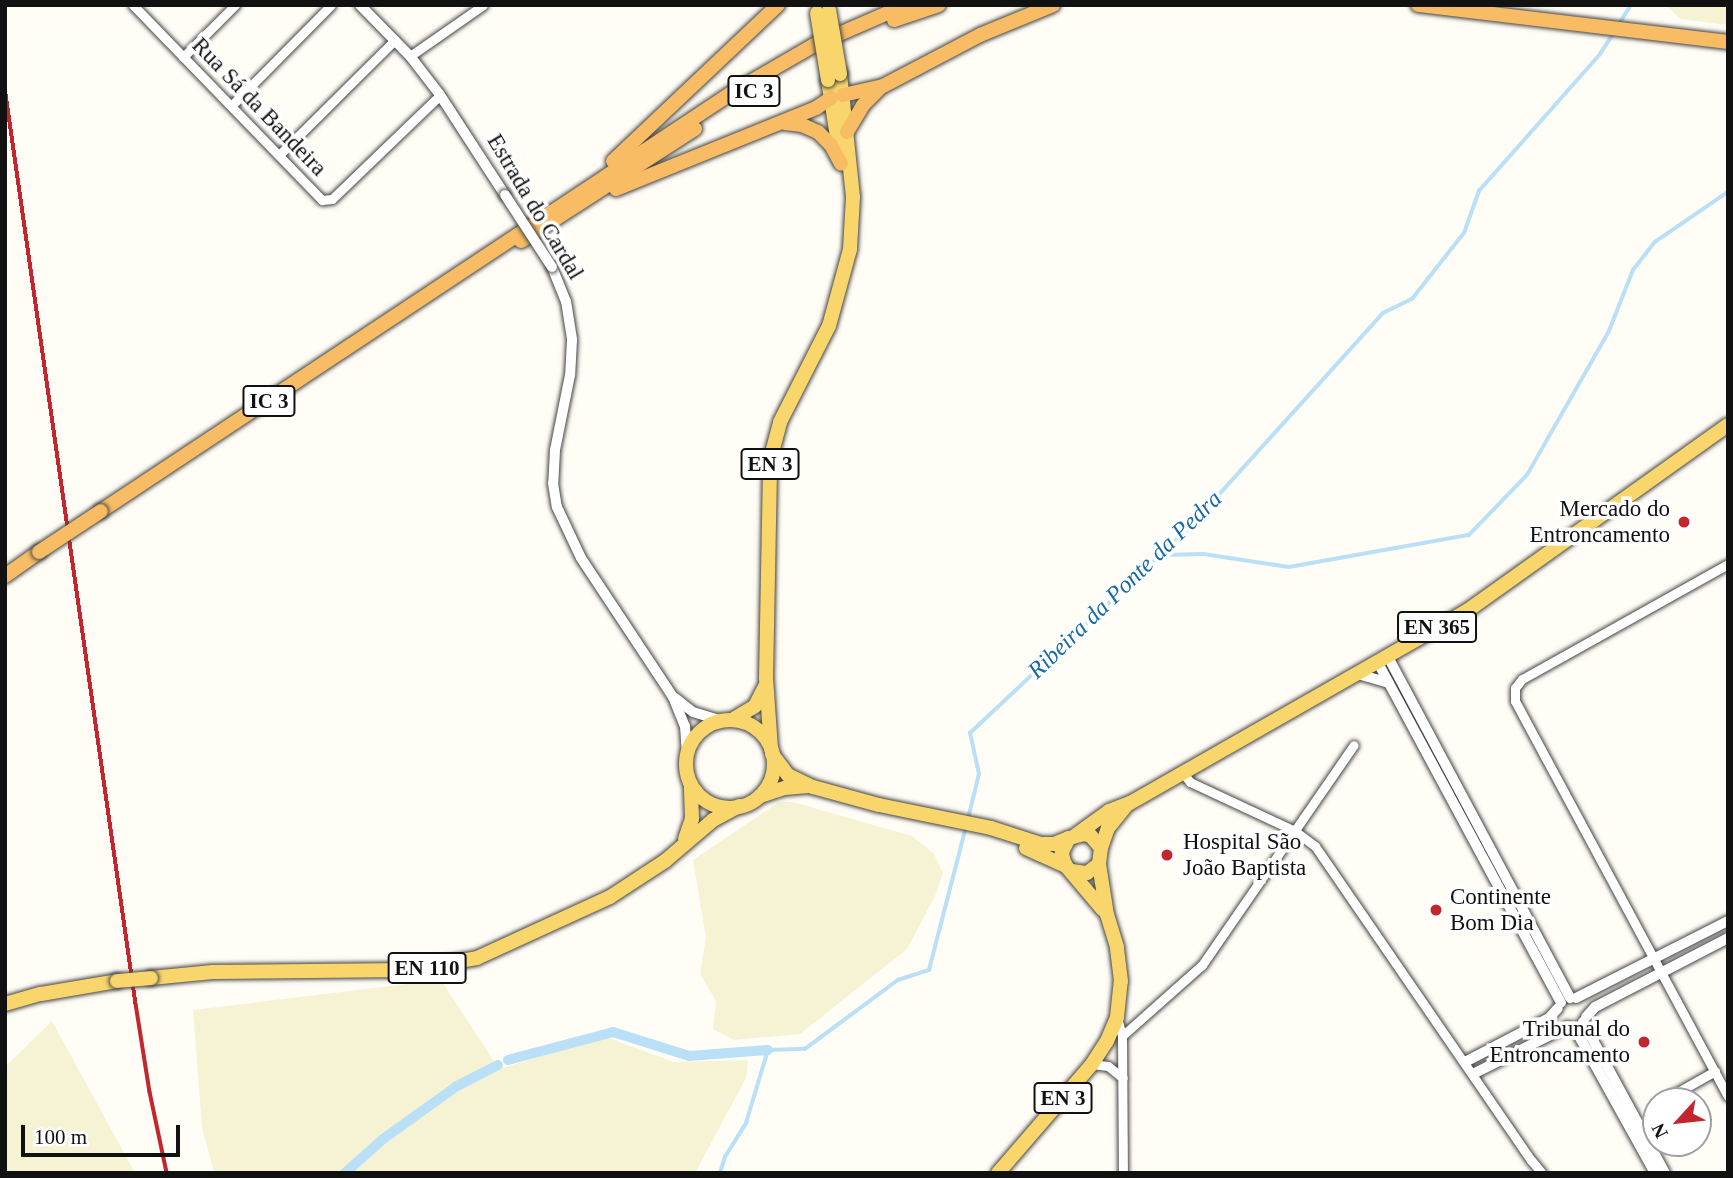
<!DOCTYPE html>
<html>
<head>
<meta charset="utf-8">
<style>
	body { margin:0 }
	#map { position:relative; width:1733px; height:1178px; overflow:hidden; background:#fffdf5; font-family:Georgia,serif }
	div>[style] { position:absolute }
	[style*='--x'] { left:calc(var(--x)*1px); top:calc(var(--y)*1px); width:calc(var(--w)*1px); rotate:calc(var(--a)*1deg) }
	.farmland>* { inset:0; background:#f6f3d4 }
	.stream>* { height:3.5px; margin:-1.75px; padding:0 1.75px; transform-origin:1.75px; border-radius:1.75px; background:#b9e0f7 }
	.canal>* { height:10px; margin:-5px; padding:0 5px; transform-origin:5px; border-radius:5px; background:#b9e0f7 }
	.roads { filter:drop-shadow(0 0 2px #444) drop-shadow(0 0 2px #444) }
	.minor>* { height:9px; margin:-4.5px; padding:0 4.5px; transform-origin:4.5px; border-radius:4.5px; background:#fff }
	.tertiary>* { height:10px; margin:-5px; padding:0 5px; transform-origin:5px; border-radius:5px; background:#fff }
	.primary>* { height:14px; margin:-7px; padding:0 7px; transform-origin:7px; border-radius:7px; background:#f9d66b }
	.primary>.ring { margin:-7px; padding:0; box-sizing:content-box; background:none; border:14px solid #f9d66b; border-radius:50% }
	.trunk>* { height:14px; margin:-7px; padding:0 7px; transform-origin:7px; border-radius:7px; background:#f7bc64 }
	.rail>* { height:3.5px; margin:-1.75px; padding:0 1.75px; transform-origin:1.75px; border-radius:1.75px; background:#c4262e }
	.bridges { filter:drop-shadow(0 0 2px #444) drop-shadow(0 0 2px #444) }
	.tertiary-bridge>* { height:10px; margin:-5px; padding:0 5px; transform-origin:5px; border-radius:5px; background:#fff }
	.primary-bridge>* { height:14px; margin:-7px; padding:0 7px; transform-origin:7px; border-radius:7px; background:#f9d66b }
	.trunk-bridge>* { height:14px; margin:-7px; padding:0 7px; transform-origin:7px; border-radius:7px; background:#f7bc64 }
	.dots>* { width:19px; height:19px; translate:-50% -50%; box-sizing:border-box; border:4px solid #fff; border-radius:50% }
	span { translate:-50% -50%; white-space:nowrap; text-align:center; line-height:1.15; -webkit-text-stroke:7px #fff; paint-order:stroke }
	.shield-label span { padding:2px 5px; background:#fff; border:2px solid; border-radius:5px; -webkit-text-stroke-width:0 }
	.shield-label { font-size:21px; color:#111; font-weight:700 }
	.street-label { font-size:23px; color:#111 }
	.poi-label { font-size:23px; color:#111 }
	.right { translate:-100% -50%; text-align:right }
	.left { translate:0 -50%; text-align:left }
	.water-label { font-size:24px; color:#1768a6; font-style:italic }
	.frame { position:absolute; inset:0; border:7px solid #111; pointer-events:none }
	.north { position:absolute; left:1642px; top:1087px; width:70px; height:70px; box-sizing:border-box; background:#fff; border:2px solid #a0a0a0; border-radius:50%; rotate:243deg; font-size:19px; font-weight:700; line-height:28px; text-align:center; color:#111 }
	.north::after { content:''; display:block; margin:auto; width:24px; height:32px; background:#c4262e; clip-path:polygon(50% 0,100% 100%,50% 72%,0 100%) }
	.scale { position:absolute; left:21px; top:1125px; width:159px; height:32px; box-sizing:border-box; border:4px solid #111; border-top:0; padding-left:9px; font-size:21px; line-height:24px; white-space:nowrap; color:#111; -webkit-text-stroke:5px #fff; paint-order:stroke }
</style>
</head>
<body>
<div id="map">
	<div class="farmland">
		<div style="clip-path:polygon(1728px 5px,1728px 25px,1680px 19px,1667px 6px)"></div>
		<div style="clip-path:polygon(779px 802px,793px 802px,912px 836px,934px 854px,943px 873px,935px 896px,907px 949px,800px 1034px,734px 1040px,713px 1029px,716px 1001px,700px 974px,706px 937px,693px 860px)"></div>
		<div style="clip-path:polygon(441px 980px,499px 1069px,606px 1037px,674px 1062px,748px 1060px,746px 1078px,695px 1173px,214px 1173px,202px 1127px,193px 1010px)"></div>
		<div style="clip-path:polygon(52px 1021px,135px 1173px,5px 1173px,5px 1067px)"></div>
	</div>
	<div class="stream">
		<div style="--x:1619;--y:24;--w:22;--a:-58"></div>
		<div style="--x:1162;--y:555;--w:42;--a:-1.4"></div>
		<div style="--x:1204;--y:554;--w:86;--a:8.7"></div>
		<div style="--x:1289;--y:567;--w:183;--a:-10.1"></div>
		<div style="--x:1469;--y:535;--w:83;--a:-46"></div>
		<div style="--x:1527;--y:475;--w:166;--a:-60.3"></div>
		<div style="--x:1609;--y:331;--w:66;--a:-68.5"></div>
		<div style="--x:1633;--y:270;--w:36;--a:-52"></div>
		<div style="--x:1655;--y:242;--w:88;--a:-34.4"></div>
		<div style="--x:968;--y:819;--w:46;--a:-76.3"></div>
		<div style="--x:979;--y:774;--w:42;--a:-102.4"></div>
		<div style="--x:970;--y:733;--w:297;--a:-43.1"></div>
		<div style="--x:1187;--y:530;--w:292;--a:-47.9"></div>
		<div style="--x:1383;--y:313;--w:32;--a:-26"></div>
		<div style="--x:1412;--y:299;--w:84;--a:-51.8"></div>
		<div style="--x:1464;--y:233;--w:45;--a:-70.3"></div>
		<div style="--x:1479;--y:191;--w:183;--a:-48.5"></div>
		<div style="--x:1600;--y:54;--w:24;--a:-57"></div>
		<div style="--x:720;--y:1173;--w:17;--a:-73"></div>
		<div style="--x:725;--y:1157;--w:40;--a:-58"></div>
		<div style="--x:746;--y:1123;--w:76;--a:-73.2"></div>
		<div style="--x:768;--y:1050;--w:37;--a:-2"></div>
		<div style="--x:805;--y:1049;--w:116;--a:-36.6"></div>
		<div style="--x:898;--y:980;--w:33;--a:-18"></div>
		<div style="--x:929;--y:970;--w:148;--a:-75.5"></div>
	</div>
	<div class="canal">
		<div style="--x:508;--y:1060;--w:109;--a:-14.9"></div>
		<div style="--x:613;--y:1032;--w:80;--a:17.5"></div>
		<div style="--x:689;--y:1056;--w:79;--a:-4.3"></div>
		<div style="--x:345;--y:1173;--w:51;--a:-41.8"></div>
		<div style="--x:383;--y:1139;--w:91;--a:-35.6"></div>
		<div style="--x:457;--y:1086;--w:46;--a:-27.1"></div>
	</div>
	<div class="roads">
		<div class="minor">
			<div style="--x:133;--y:5;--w:272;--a:45.9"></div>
			<div style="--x:322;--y:200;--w:10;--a:-6"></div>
			<div style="--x:332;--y:199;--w:150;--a:-43.9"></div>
			<div style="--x:410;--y:56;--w:89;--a:-34.9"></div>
			<div style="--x:183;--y:57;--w:74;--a:-45"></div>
			<div style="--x:231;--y:106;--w:142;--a:-45.3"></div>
			<div style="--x:279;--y:155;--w:163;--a:-44.8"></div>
			<div style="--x:1728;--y:564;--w:236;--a:150.8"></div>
			<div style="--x:1522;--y:679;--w:11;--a:128"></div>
			<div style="--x:1515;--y:688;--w:13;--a:90"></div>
			<div style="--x:1515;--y:701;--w:449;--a:61.7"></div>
			<div style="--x:1182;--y:772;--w:13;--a:51"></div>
			<div style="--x:1190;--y:782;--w:116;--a:25"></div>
			<div style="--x:1295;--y:831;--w:25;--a:37"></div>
			<div style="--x:1315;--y:846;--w:381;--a:55.5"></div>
			<div style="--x:1531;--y:1160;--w:17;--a:50"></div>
			<div style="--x:1117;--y:1018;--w:19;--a:74"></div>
			<div style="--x:1122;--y:1036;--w:137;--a:89.6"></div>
			<div style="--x:1122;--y:1036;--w:107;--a:-41.6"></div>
			<div style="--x:1202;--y:965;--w:267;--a:-55.4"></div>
			<div style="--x:1092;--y:1064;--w:16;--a:7"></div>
			<div style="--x:1108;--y:1066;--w:19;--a:39"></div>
			<div style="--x:1662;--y:1101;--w:61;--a:-29.5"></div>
		</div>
		<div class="tertiary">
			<div style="--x:360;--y:5;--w:71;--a:45.6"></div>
			<div style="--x:410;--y:56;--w:49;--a:52.4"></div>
			<div style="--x:440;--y:95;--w:119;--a:57"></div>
			<div style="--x:552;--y:267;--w:37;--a:68"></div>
			<div style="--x:566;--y:301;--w:39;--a:81"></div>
			<div style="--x:572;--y:340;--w:35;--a:93"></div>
			<div style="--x:570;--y:375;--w:76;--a:101.3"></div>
			<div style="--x:555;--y:450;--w:33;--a:93"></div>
			<div style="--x:553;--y:483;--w:24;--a:81"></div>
			<div style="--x:557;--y:507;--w:56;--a:64.8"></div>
			<div style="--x:581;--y:558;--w:167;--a:56.5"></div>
			<div style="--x:673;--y:697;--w:31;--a:68"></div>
			<div style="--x:685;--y:726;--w:27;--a:86"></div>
			<div style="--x:1387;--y:655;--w:389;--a:61.9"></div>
			<div style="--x:1377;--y:661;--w:388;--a:61.7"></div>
			<div style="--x:1358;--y:674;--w:32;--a:16"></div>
			<div style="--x:675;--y:698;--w:23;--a:38"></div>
			<div style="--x:693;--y:712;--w:30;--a:17"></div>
			<div style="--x:1576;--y:998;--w:170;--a:-26.9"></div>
			<div style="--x:1586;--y:1017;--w:13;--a:-48"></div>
			<div style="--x:1595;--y:1007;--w:150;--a:-27.4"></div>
			<div style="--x:1583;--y:1022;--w:172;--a:61.5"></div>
			<div style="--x:1574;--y:1027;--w:167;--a:61"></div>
			<div style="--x:1465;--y:1062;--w:95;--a:-27.6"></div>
			<div style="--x:1549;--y:1018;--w:13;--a:-48"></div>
			<div style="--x:1473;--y:1074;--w:106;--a:-26.8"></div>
		</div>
		<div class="primary">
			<div style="--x:828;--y:80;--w:83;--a:81"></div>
			<div style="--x:732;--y:720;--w:27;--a:-31"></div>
			<div style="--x:755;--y:706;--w:22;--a:-63"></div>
			<div class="ring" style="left:686px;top:720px;width:74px;height:74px"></div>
			<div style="--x:771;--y:749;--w:71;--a:-94"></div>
			<div style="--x:766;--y:678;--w:218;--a:-88.9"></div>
			<div style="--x:770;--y:460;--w:39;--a:-75"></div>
			<div style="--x:780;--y:422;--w:108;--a:-63"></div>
			<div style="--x:829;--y:326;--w:80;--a:-74.7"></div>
			<div style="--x:850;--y:249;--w:52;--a:-86.7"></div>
			<div style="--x:853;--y:197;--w:124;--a:-96"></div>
			<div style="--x:772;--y:754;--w:26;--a:53"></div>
			<div style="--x:788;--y:775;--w:28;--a:26"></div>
			<div style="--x:813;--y:787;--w:68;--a:15.3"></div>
			<div style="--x:879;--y:805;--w:114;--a:11.6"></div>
			<div style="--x:991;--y:828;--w:52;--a:17.7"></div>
			<div style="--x:1041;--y:844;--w:13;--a:0"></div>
			<div style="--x:1054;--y:844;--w:16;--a:-22"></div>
			<div style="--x:760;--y:796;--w:26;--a:-18"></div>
			<div style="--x:785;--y:788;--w:23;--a:-5"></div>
			<div style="--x:1076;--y:835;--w:41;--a:-36"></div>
			<div style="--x:1109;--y:811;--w:22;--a:-21"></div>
			<div style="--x:1130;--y:803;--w:388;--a:-29.7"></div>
			<div style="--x:1467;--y:611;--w:320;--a:-35.5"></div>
			<div style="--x:685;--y:839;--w:21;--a:-71"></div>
			<div style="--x:692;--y:819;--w:35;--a:-92"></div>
			<div style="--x:1026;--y:848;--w:44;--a:24.2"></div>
			<div style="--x:1101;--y:848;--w:21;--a:-71"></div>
			<div style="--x:1108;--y:828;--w:28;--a:-51"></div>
			<div style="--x:1072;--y:871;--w:15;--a:8"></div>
			<div style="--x:1087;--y:873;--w:15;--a:-37"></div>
			<div style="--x:1099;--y:864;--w:16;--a:-83"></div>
			<div style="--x:1101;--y:848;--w:16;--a:-130"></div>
			<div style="--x:1091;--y:836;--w:7;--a:-164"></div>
			<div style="--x:1084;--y:834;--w:16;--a:165"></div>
			<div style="--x:1069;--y:838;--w:16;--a:117"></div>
			<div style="--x:1062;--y:852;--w:7;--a:82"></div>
			<div style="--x:1063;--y:859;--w:8;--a:67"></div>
			<div style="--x:1066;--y:866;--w:57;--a:49.9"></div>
			<div style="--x:151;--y:978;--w:62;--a:-5.5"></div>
			<div style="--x:213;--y:972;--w:194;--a:-0.6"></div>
			<div style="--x:407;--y:970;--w:71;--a:-9.7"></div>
			<div style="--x:477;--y:958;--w:146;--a:-24.6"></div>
			<div style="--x:610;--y:897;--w:66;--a:-33.2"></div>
			<div style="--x:665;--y:861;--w:63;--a:-40.5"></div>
			<div style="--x:713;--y:820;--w:30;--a:-28"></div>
			<div style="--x:5;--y:1004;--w:37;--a:-16"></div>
			<div style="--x:41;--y:994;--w:77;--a:-9.7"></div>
			<div style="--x:998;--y:1173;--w:144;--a:-49.2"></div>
			<div style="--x:1092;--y:1064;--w:27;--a:-57"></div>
			<div style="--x:1107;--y:1041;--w:26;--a:-67"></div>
			<div style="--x:1117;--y:1017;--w:36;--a:-84"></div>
			<div style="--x:1121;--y:981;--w:34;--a:-97"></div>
			<div style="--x:1117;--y:947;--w:34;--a:-107"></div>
			<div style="--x:1107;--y:915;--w:52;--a:-98.9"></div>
		</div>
		<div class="trunk">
			<div style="--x:1418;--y:5;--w:312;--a:6.8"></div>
			<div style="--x:894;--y:20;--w:47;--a:-18.4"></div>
			<div style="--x:843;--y:95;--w:41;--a:-12.7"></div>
			<div style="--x:883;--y:86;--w:110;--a:-27.7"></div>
			<div style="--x:980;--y:35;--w:79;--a:-22.3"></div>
			<div style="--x:785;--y:123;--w:17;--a:7"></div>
			<div style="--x:802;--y:125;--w:17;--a:24"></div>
			<div style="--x:818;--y:132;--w:18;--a:45"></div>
			<div style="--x:831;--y:145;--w:21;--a:62"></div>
			<div style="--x:847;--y:132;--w:31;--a:-59"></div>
			<div style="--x:863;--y:105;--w:23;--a:-45"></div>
			<div style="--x:613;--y:161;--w:227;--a:-43.4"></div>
			<div style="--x:616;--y:189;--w:216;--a:-22"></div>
			<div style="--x:816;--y:108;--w:18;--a:-34"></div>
			<div style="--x:521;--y:241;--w:207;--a:-32.8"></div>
			<div style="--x:101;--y:511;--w:758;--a:-33.54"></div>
			<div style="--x:733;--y:92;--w:94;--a:-30.1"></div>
			<div style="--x:814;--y:45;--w:100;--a:-23.5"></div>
			<div style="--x:5;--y:576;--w:42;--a:-35.2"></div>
		</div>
	</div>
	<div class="rail">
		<div style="--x:5;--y:87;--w:926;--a:81.87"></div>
		<div style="--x:136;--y:1004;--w:89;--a:81"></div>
		<div style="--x:150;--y:1092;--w:83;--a:78.1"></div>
	</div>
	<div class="bridges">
		<div class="tertiary-bridge">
			<div style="--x:505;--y:195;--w:86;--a:56.9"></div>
		</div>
		<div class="primary-bridge">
			<div style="--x:829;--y:10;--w:65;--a:80.2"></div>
			<div style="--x:817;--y:13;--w:68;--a:80.7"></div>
			<div style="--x:117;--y:981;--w:34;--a:-5"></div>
		</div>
		<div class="trunk-bridge">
			<div style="--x:39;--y:552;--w:74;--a:-33.5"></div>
		</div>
	</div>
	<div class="dots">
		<div style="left:1684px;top:522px;background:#c4262e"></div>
		<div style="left:1167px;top:855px;background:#c4262e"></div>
		<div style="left:1436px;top:910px;background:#c4262e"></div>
		<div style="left:1644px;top:1042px;background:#c4262e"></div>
	</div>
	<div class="shield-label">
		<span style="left:754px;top:91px">IC 3</span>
		<span style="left:269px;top:401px">IC 3</span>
		<span style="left:770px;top:464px">EN 3</span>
		<span style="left:1437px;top:627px">EN 365</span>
		<span style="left:427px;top:968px">EN 110</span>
		<span style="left:1063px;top:1098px">EN 3</span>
	</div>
	<div class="street-label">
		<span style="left:259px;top:107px;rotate:46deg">Rua Sá da Bandeira</span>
		<span style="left:535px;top:207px;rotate:59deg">Estrada do Cardal</span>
	</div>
	<div class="poi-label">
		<span class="right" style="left:1670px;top:522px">Mercado do<br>Entroncamento</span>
		<span class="left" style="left:1183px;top:855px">Hospital São<br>João Baptista</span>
		<span class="left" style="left:1450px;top:910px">Continente<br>Bom Dia</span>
		<span class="right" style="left:1630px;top:1042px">Tribunal do<br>Entroncamento</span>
	</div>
	<div class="water-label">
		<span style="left:1125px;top:585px;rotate:-44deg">Ribeira da Ponte da Pedra</span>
	</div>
	<div class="frame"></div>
	<div class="north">N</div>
	<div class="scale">100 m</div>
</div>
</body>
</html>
